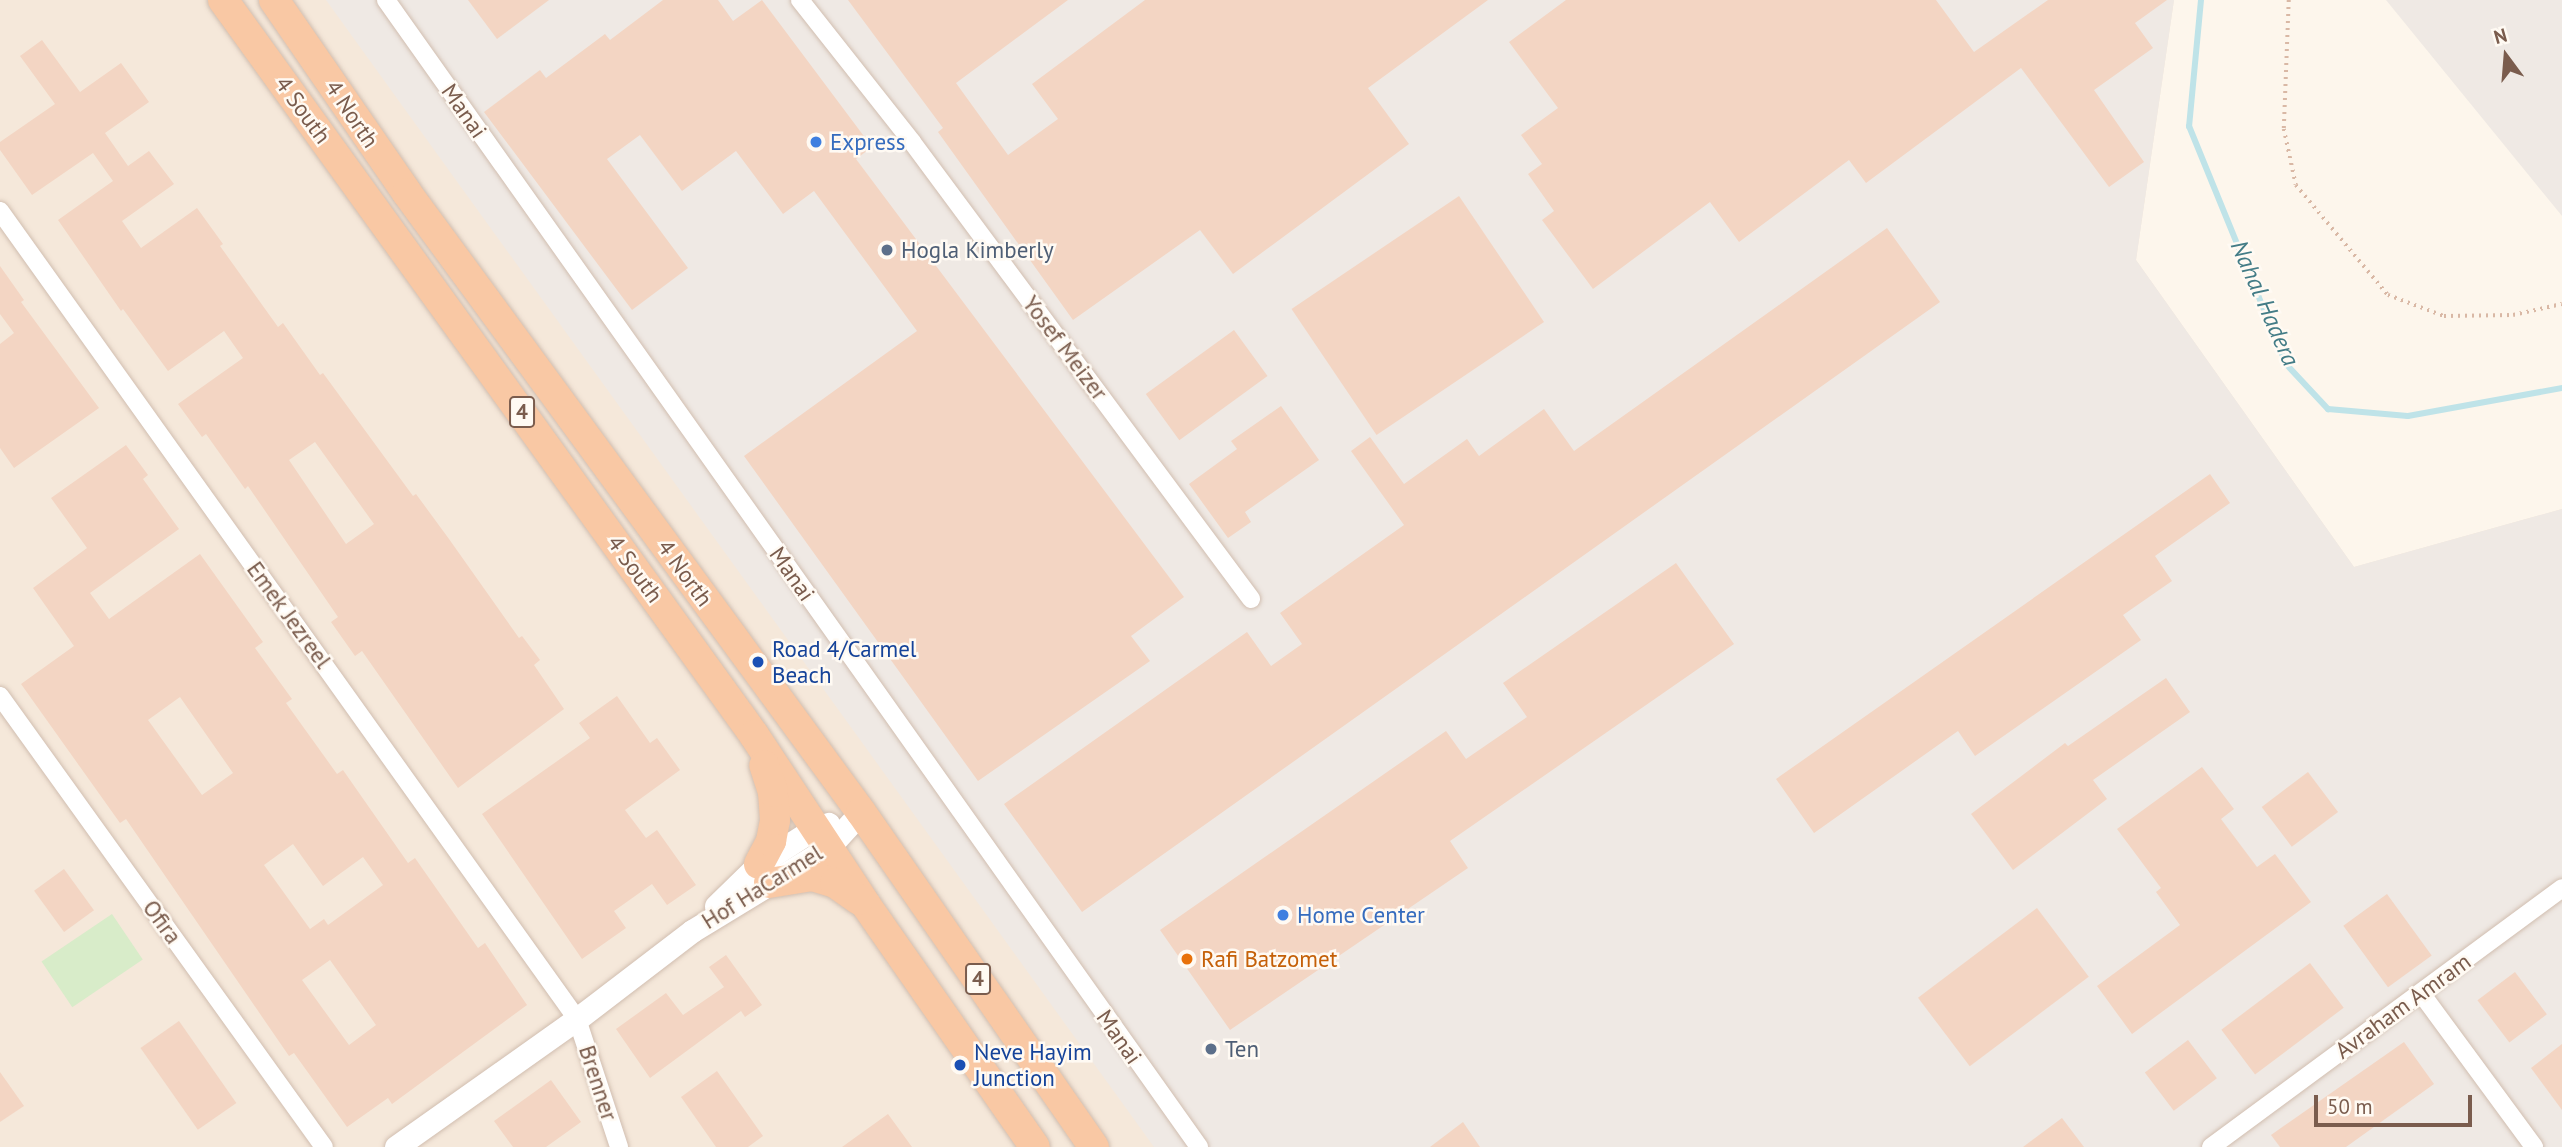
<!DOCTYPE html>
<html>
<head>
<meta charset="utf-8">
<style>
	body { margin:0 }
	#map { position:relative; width:2562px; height:1147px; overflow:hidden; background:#fdf6ec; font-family:"PT Sans",sans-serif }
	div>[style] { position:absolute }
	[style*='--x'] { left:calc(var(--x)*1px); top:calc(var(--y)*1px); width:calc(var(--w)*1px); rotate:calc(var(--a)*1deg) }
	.residential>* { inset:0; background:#f5e8da }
	.industrial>* { inset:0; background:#efe9e4 }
	.green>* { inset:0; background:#d8ecc9; transform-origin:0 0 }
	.stream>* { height:6px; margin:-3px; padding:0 3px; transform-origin:3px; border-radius:3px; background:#bfe3e8 }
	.building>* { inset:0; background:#f3d5c3; transform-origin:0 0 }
	.path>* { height:3.5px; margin-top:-1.75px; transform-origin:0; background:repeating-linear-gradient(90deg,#d9b8a5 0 2px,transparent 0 7px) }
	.roads { filter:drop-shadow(0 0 2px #d1beb0) drop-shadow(0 0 2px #d1beb0) }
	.minor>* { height:18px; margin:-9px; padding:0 9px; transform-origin:9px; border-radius:9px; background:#fff }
	.tertiary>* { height:23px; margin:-11.5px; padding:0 11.5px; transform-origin:11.5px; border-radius:11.5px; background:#fff }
	.trunk>* { height:30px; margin:-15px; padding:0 15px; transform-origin:15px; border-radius:15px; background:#f9c8a4 }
	.dots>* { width:19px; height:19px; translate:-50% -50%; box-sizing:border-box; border:4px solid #fffaf3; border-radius:50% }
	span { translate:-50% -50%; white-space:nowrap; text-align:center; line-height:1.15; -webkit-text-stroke:5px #fffaf3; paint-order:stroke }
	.shield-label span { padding:2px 5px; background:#fffaf3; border:2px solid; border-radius:5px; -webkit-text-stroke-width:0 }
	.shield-label { font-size:21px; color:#7a5c4d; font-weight:700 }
	.street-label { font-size:23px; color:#7a5c4d }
	.shop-label { font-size:23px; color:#366cbe }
	.left { translate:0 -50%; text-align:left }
	.service-label { font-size:23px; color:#4e5e75 }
	.transit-label { font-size:23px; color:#164399 }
	.food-label { font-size:23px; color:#c56008 }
	.water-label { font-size:24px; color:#437c86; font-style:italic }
	.north { position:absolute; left:2471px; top:21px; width:70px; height:70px; -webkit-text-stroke:5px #fffaf3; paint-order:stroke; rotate:344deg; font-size:19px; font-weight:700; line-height:28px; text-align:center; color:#7a5c4d }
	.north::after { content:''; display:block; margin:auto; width:24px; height:32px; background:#7a5c4d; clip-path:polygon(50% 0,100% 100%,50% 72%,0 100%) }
	.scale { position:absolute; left:2314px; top:1095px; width:158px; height:32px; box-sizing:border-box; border:4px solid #7a5c4d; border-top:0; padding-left:9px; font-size:21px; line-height:24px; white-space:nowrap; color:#7a5c4d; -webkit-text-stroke:5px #fffaf3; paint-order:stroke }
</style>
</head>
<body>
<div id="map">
	<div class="residential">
		<div style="clip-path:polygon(0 0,2174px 0,2136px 260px,2354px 567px,2562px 509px,2562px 1147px,0 1147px)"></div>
	</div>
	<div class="industrial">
		<div style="clip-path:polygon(326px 0,2174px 0,2136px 260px,2354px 567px,2562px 509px,2562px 1147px,1154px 1147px)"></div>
		<div style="clip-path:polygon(2386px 0,2562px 0,2562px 216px)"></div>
	</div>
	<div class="green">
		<div style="left:112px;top:914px;width:55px;height:85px;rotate:56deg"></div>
	</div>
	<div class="stream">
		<div style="--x:2201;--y:0;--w:127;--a:95.4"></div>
		<div style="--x:2189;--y:126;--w:257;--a:67.8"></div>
		<div style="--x:2286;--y:364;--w:62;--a:47"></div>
		<div style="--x:2328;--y:409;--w:80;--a:5"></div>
		<div style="--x:2408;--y:416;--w:157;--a:-10.3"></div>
	</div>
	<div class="building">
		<div style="clip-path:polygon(468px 0,549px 0,497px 39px)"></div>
		<div style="clip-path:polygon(663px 0,718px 0,733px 21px,762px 0,872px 147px,856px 159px,1184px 597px,1131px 636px,1150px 661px,978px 781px,744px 456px,917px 331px,814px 191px,783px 214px,736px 151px,682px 191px,640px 135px,607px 159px,688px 268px,632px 310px,484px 112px,540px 70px,546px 78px,605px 34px,610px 40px)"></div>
		<div style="clip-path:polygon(848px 0,1068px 0,956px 83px,1008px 155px,1058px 119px,1032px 84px,1145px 0,1488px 0,1368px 88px,1409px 144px,1233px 274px,1200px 230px,1073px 320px,938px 132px,943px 128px)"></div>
		<div style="clip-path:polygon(1566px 0,1936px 0,1974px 52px,2048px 0,2167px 0,2135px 23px,2153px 48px,2094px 90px,2144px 162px,2109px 187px,2021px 68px,1866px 183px,1849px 160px,1739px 242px,1710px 202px,1593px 289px,1542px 220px,1554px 211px,1528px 174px,1542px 164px,1521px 135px,1558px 108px,1509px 42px)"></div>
		<div style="clip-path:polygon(evenodd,42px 40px,80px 92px,121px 63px,149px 102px,105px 133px,128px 166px,149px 151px,174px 184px,122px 221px,141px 248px,197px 208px,223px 244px,220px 246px,278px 327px,283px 323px,320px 375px,323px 373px,413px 496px,416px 494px,449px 539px,519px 638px,522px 636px,540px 660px,534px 665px,564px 709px,458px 788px,362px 651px,355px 656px,331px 622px,338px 617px,248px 486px,245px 489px,206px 434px,202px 437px,178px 404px,243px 358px,224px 331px,168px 371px,123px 309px,121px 311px,58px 220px,113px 181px,93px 153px,32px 195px,0 150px,0 142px,55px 104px,20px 56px,42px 40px,315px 442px,374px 524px,346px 544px,289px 460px,315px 442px)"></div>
		<div style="left:1459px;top:196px;width:152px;height:202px;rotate:56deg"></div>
		<div style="clip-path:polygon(1887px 228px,1940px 302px,1082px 912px,1004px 804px,1247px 632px,1271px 666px,1302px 644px,1280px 613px,1404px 525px,1351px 451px,1370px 437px,1404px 484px,1467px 439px,1479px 456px,1544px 409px,1574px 451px)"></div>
		<div style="clip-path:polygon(0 266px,24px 300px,21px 302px,99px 408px,14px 468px,0 448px,0 344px,14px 333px,0 314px)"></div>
		<div style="left:1234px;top:330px;width:57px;height:109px;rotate:54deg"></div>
		<div style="clip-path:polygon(1281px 406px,1319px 460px,1245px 512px,1251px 522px,1228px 538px,1189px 484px,1237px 449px,1231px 441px)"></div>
		<div style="clip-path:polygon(evenodd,126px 445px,148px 475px,143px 479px,179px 529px,90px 593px,109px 619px,200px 554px,263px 642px,255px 648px,292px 699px,286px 703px,337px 774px,343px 770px,408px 863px,415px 858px,478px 948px,485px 943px,527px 1005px,392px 1104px,388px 1098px,347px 1127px,294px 1053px,289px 1056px,126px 819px,120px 823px,21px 684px,74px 646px,33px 588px,87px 548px,51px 498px,126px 445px,180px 697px,233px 773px,202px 795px,148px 720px,180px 697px,126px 445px,293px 844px,323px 886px,363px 857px,383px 885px,328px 925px,324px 919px,310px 929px,264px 865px,293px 844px,126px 445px,330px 960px,376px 1025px,349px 1045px,302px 980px,330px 960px)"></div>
		<div style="clip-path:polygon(2210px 474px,2230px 503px,2155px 556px,2172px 581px,2123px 615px,2141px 640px,1975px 756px,1958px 731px,1814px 833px,1776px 779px)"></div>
		<div style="clip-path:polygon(1676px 563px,1734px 644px,1450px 841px,1468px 868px,1230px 1030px,1160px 930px,1446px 731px,1466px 759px,1527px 717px,1503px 683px)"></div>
		<div style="clip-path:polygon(2166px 678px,2190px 712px,2093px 780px,2107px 799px,2013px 870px,1971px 814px,2065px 743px,2068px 746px)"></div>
		<div style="clip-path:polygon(617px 696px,650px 743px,657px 738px,680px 770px,625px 810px,646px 838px,657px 830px,696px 885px,667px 905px,652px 884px,614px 911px,626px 928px,582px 959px,482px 814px,590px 738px,579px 723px)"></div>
		<div style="clip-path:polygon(2202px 767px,2234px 809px,2221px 819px,2257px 867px,2275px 854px,2311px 902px,2132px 1034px,2097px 986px,2180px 925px,2156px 892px,2161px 888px,2117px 829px)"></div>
		<div style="left:2308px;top:772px;width:50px;height:58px;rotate:53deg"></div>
		<div style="left:64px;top:869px;width:51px;height:37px;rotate:54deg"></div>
		<div style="left:2387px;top:894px;width:76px;height:54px;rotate:54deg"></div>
		<div style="left:2037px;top:908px;width:86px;height:149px;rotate:53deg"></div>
		<div style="clip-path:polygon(726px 955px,762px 1005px,745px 1017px,741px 1011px,650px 1078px,616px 1029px,666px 993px,683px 1015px,724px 987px,709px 967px)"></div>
		<div style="left:2310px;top:963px;width:56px;height:111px;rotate:53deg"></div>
		<div style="left:2515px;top:972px;width:53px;height:47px;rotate:53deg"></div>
		<div style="left:179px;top:1021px;width:100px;height:47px;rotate:55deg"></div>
		<div style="left:2188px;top:1040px;width:48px;height:54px;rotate:53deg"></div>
		<div style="clip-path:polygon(2404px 1042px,2434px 1084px,2346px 1147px,2280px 1147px,2271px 1135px)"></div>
		<div style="clip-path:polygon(2562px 1044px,2562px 1110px,2531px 1068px)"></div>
		<div style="clip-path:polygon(717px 1071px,763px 1136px,748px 1147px,716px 1147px,681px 1097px)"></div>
		<div style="clip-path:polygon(0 1072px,24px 1106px,0 1122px)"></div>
		<div style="clip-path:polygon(551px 1080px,581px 1122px,546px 1147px,513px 1147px,494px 1121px)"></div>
		<div style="clip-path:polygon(888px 1114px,912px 1147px,842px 1147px)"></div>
		<div style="clip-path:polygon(2062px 1118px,2084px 1147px,2023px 1147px)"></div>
		<div style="clip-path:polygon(1463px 1122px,1480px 1147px,1430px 1147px)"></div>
	</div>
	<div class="path">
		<div style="--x:2289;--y:0;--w:129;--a:92.2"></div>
		<div style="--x:2284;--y:129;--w:57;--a:77.9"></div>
		<div style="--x:2296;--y:185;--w:143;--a:50.1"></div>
		<div style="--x:2388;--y:295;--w:60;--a:20.6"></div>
		<div style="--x:2444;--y:316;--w:69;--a:-0.8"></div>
		<div style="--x:2513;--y:315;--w:50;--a:-12.7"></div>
	</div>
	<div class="roads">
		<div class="minor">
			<div style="--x:386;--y:0;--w:1406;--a:54.67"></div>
			<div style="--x:800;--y:0;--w:181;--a:51.7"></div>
			<div style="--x:912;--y:142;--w:569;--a:53.43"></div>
			<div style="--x:0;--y:211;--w:993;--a:54.47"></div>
			<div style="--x:577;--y:1019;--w:135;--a:71.8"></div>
			<div style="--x:0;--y:696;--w:555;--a:54.31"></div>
			<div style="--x:2421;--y:993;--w:191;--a:53.7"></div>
			<div style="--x:2211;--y:1147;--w:436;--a:-36.4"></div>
		</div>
		<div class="tertiary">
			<div style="--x:716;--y:906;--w:60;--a:-44.3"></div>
			<div style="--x:759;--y:864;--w:67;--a:-32.7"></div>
			<div style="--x:815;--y:828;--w:14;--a:-17"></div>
			<div style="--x:396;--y:1147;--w:222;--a:-35.3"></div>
			<div style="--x:577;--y:1019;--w:145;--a:-37.4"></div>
			<div style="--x:692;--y:931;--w:159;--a:-31.4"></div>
			<div style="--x:828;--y:848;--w:49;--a:-47.5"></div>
		</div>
		<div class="trunk">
			<div style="--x:223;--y:0;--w:907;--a:54.15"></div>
			<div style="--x:754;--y:735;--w:204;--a:56.6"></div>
			<div style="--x:866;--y:905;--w:295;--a:55.1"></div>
			<div style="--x:274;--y:0;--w:234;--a:55.4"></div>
			<div style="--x:407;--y:193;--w:768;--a:53.74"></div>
			<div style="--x:861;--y:812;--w:408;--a:55.2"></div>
			<div style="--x:759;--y:864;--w:26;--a:-62"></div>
			<div style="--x:771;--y:841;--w:21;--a:-79"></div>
			<div style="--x:775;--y:820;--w:28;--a:-94"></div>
			<div style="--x:773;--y:792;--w:28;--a:-108"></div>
			<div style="--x:769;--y:883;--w:44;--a:-9.2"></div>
			<div style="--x:812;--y:876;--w:24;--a:17"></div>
			<div style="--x:835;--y:883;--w:29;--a:35"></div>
		</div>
	</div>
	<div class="dots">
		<div style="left:816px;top:142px;background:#3f7fe0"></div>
		<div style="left:887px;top:250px;background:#5c6f8a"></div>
		<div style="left:758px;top:662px;background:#1a4fb4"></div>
		<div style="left:1283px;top:915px;background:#3f7fe0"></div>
		<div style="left:1187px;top:959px;background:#e8710a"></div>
		<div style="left:1211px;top:1049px;background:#5c6f8a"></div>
		<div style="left:960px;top:1065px;background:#1a4fb4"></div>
	</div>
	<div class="shield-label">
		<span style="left:522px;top:412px">4</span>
		<span style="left:978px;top:979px">4</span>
	</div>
	<div class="street-label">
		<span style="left:303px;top:110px;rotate:54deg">4 South</span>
		<span style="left:464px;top:111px;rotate:55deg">Manai</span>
		<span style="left:352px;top:114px;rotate:56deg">4 North</span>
		<span style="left:1065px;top:348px;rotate:53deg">Yosef Meizer</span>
		<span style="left:635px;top:569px;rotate:54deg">4 South</span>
		<span style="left:685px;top:573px;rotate:54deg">4 North</span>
		<span style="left:792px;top:574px;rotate:55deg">Manai</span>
		<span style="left:289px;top:615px;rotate:54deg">Emek Jezreel</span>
		<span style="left:762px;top:887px;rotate:-32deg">Hof HaCarmel</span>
		<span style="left:162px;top:922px;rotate:54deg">Ofira</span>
		<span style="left:2403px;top:1006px;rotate:-36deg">Avraham Amram</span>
		<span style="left:1119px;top:1037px;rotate:55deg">Manai</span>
		<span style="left:598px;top:1083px;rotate:72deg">Brenner</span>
	</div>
	<div class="shop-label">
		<span class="left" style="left:830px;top:142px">Express</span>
		<span class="left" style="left:1297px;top:915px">Home Center</span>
	</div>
	<div class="service-label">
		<span class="left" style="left:901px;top:250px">Hogla Kimberly</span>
		<span class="left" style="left:1225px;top:1049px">Ten</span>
	</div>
	<div class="transit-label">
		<span class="left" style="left:772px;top:662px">Road 4/Carmel<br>Beach</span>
		<span class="left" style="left:974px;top:1065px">Neve Hayim<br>Junction</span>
	</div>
	<div class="food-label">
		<span class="left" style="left:1201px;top:959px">Rafi Batzomet</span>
	</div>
	<div class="water-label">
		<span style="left:2265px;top:303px;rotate:66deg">Nahal Hadera</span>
	</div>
	<div class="north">N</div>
	<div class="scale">50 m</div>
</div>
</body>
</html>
